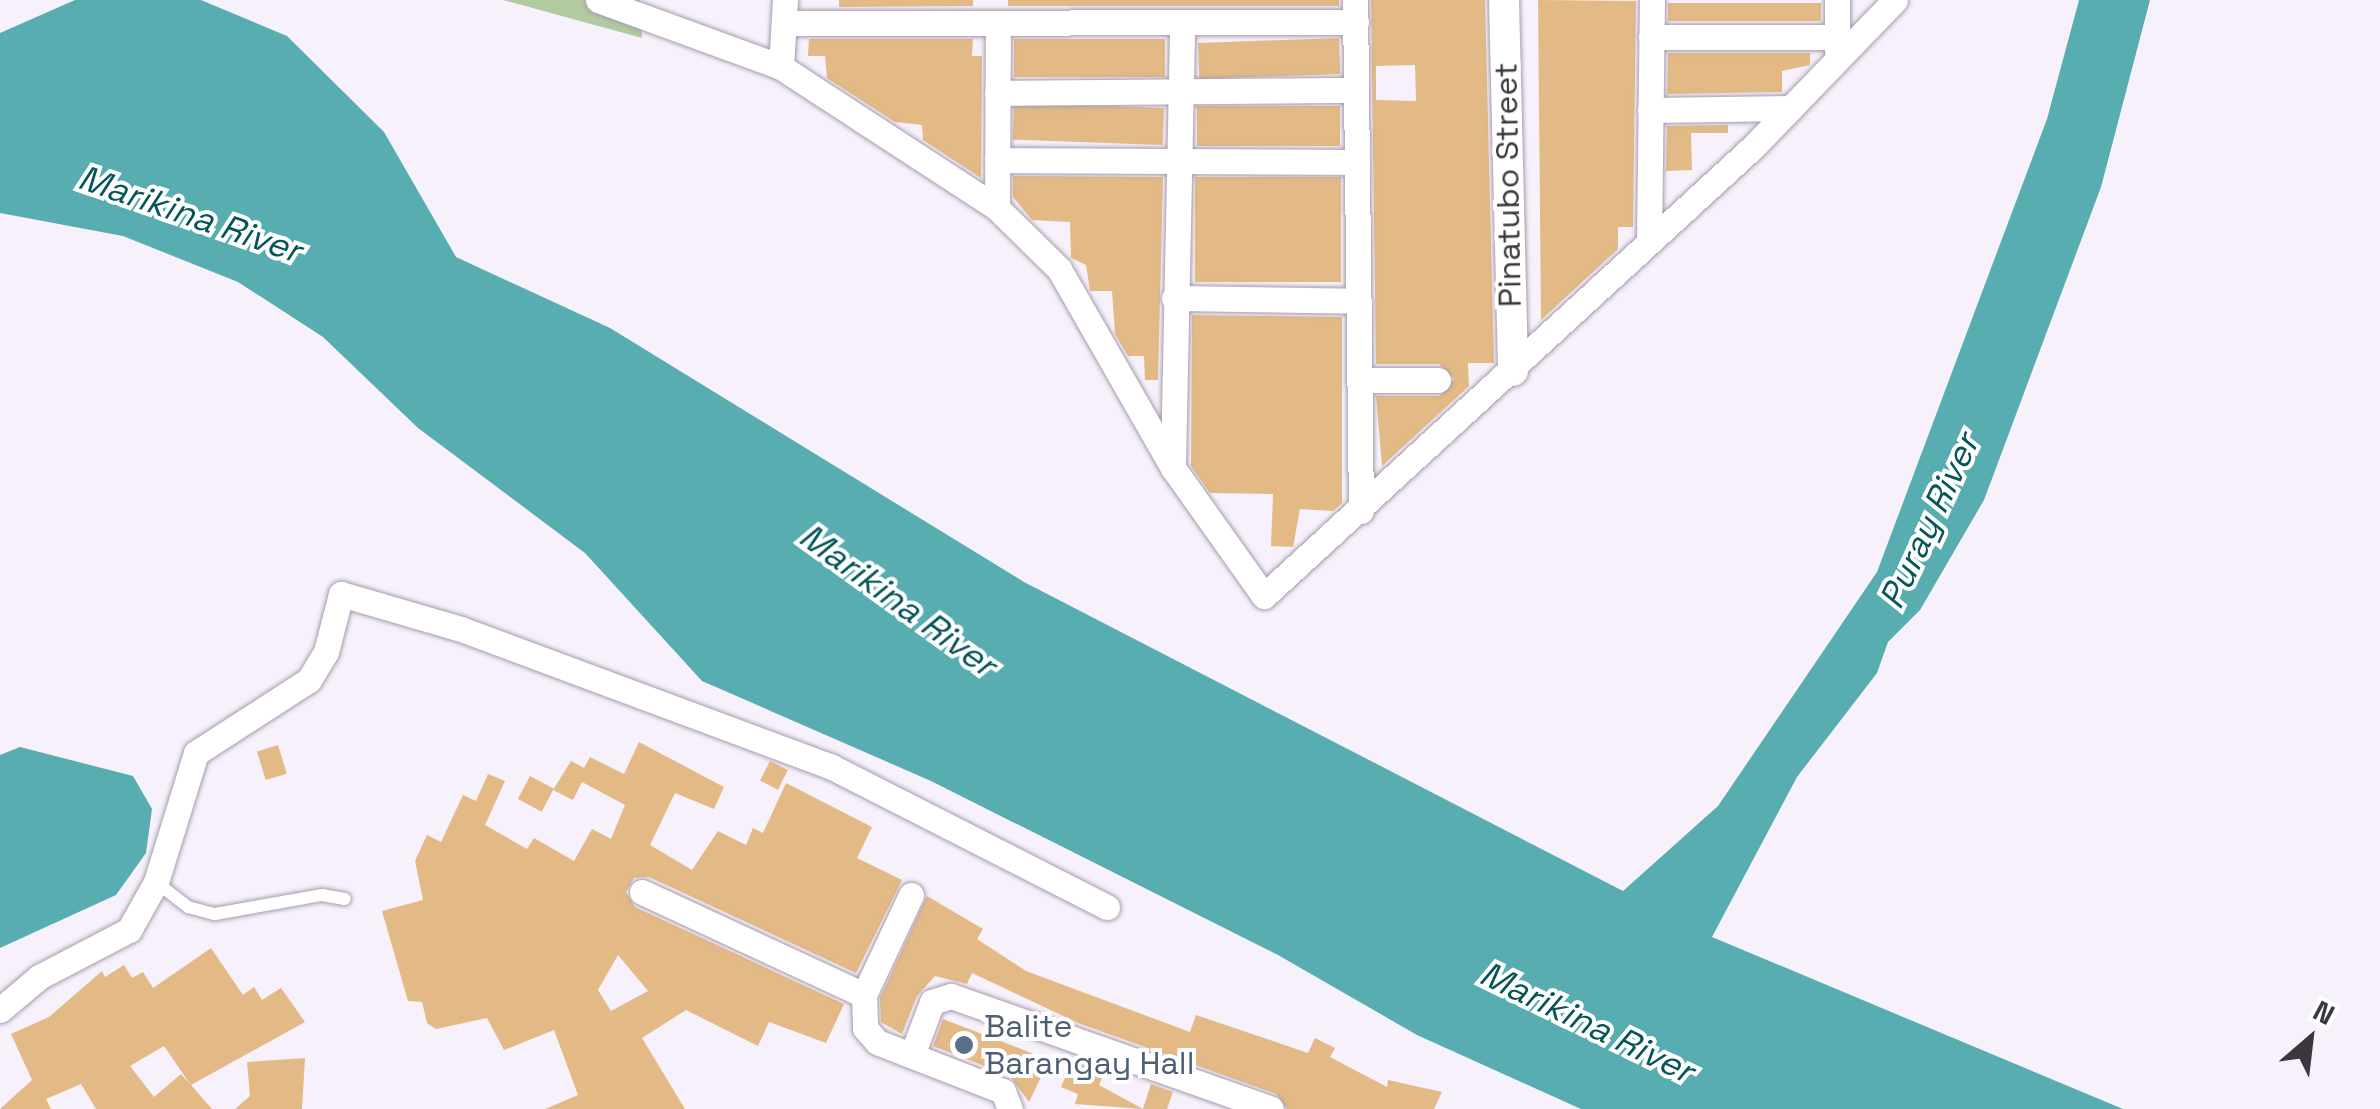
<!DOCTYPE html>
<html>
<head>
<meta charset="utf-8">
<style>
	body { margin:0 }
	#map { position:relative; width:2380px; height:1109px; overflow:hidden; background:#f7f1fc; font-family:"Space Grotesk",sans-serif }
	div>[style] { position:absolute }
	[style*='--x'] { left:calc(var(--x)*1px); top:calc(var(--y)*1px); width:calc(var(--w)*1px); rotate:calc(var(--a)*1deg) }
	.green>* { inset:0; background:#b2caa0 }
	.water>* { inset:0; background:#57adb0 }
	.building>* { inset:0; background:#e3ba86; transform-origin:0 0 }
	.roads { filter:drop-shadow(0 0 2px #a69bad) drop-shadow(0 0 2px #a69bad) }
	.service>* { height:12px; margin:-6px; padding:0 6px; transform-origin:6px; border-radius:6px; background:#fff }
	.minor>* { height:25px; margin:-12.5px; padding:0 12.5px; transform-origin:12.5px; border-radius:12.5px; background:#fff }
	.tertiary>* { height:30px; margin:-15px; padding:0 15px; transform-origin:15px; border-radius:15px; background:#fff }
	.dots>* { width:28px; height:28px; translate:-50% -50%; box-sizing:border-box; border:5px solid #fff; border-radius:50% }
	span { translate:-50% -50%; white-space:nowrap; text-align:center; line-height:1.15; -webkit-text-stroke:8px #fff; paint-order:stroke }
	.street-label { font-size:32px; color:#3b373e }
	.service-label { font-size:32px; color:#4e5e75 }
	.left { translate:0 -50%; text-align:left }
	.water-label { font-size:35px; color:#065558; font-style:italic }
	.north { position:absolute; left:2260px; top:989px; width:100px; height:100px; -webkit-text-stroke:8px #fff; paint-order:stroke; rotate:28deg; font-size:28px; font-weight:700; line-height:40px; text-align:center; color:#3b373e }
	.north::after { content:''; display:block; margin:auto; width:35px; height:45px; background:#3b373e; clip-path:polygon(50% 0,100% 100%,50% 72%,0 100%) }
</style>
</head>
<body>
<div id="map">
	<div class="green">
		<div style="clip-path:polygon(503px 0,640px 0,642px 38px)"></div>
	</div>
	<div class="water">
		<div style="clip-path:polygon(75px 0,201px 0,287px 36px,384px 132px,456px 257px,610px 328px,1024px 582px,1623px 891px,1718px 806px,1877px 572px,2047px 119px,2079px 0,2150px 0,2101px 187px,1984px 500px,1920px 610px,1888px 642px,1877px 673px,1797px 777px,1712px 937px,2123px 1109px,1581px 1109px,1417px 1035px,1278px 955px,931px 781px,702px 681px,585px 553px,418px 428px,323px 337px,238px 282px,123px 236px,0 213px,0 33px)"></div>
		<div style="clip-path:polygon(20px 747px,133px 776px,152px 809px,146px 853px,116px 895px,0 948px,0 755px)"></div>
	</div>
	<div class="building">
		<div style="clip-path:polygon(839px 0,973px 0,973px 6px,839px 7px)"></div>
		<div style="left:1008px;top:0;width:331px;height:6px"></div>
		<div style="clip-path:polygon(evenodd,1371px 0,1485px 0,1494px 363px,1468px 363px,1469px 386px,1382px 466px,1376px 396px,1439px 396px,1454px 379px,1439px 364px,1376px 364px,1371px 0,1415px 65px,1416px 101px,1376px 100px,1376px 66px,1415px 65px)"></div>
		<div style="clip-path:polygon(1538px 0,1636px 1px,1633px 227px,1618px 227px,1618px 249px,1541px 320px)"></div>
		<div style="left:1668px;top:3px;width:153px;height:18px"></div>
		<div style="left:1339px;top:38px;width:36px;height:141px;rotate:88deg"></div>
		<div style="clip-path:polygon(809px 39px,973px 39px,972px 56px,982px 56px,981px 178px,923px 140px,922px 125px,895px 122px,827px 78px,825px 56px,808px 56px)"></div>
		<div style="left:1014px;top:39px;width:151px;height:38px"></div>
		<div style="clip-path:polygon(1668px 53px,1810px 53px,1810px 65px,1782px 71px,1782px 92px,1667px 94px)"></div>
		<div style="left:1340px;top:106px;width:40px;height:143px;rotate:90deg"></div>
		<div style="left:1164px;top:108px;width:37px;height:150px;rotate:92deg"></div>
		<div style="clip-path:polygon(1728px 125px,1728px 133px,1691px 133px,1692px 170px,1666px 171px,1667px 126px)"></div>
		<div style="clip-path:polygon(1013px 176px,1163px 177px,1158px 380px,1145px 380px,1144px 356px,1128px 356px,1115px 334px,1112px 291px,1090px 291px,1086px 265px,1071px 258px,1070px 222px,1032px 220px,1013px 197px)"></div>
		<div style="left:1195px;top:177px;width:146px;height:105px"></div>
		<div style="clip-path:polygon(1192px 315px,1342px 317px,1342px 503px,1333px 511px,1300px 509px,1293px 547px,1271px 546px,1273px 494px,1210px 493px,1191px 466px)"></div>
		<div style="clip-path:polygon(evenodd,639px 742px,724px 787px,714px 809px,675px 793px,650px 845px,692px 870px,718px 831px,746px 845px,753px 828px,763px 833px,786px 783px,872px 827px,857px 858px,902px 880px,856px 973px,649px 877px,634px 878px,626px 892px,635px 907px,844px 1004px,826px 1043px,769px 1022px,758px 1046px,686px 1010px,642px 1038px,685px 1109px,545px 1109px,578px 1095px,554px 1030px,504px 1050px,487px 1018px,436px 1029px,427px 1023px,422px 1002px,408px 1001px,382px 911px,423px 900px,415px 861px,427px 835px,441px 842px,463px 795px,476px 801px,488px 774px,505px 781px,485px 825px,527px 849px,534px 838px,574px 861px,592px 829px,611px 839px,625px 805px,582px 782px,573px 800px,553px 790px,571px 761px,584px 768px,590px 757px,624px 774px,639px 742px,618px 955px,648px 991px,611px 1011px,598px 990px,618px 955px)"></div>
		<div style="left:278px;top:745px;width:30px;height:22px;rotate:73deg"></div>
		<div style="left:770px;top:761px;width:20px;height:22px;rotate:27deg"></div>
		<div style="left:530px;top:776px;width:27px;height:26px;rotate:28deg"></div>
		<div style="clip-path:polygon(927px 896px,983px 929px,977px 939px,1026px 971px,1190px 1032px,1196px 1015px,1308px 1053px,1315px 1038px,1335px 1048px,1330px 1057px,1387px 1087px,1388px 1080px,1442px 1092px,1434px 1109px,1287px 1109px,1276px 1094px,1078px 1023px,972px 973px,967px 984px,935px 976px,917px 996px,902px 1034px,881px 1022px,880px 998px)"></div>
		<div style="clip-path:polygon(evenodd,211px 948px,243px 995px,254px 987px,262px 1000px,281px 988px,305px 1022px,191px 1085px,212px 1109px,96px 1109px,81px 1084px,46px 1099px,51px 1109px,0 1109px,32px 1080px,11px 1034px,49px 1017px,102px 971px,105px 977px,124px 965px,132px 978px,143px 972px,153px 988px,211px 948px,164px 1046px,190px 1084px,181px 1074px,154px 1097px,130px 1066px,164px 1046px)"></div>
		<div style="clip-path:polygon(943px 1019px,1034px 1054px,1030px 1064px,1044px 1071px,1029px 1102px,1010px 1076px,933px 1046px)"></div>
		<div style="clip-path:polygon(1074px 1057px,1106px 1068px,1099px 1085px,1143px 1109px,1075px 1104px,1078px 1094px,1061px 1087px)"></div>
		<div style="clip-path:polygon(305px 1058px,302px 1109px,235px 1109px,250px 1096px,247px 1062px)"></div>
		<div style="clip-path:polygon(1151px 1084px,1173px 1092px,1167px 1109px,1143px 1109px)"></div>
	</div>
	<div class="roads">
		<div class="service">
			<div style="--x:156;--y:882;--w:41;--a:38"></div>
			<div style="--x:188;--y:907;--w:28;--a:15"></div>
			<div style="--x:215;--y:914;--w:109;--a:-10.1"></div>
			<div style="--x:322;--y:895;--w:23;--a:10"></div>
		</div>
		<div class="minor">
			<div style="--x:598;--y:0;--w:195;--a:20.1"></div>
			<div style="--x:781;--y:67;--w:258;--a:33.1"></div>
			<div style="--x:997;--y:208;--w:87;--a:44.5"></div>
			<div style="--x:1059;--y:269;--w:229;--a:60.2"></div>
			<div style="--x:1173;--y:468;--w:157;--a:54.6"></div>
			<div style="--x:1264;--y:596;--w:665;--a:-42.56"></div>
			<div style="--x:1754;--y:146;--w:203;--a:-46"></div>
			<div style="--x:1355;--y:0;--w:511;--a:89.33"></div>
			<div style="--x:786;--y:23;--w:570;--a:-0.1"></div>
			<div style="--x:1651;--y:37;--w:185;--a:0"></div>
			<div style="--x:1837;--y:50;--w:50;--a:-90"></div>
			<div style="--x:781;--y:67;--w:67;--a:-86.6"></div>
			<div style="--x:997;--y:93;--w:359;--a:-0.5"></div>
			<div style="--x:1650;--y:110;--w:141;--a:-0.8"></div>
			<div style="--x:997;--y:160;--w:360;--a:0.3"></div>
			<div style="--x:997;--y:208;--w:185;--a:-89.7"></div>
			<div style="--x:1649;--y:241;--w:241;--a:-89.3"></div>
			<div style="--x:1174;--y:298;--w:185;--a:0.9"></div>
			<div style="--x:1360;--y:380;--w:78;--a:0"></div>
			<div style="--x:1173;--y:463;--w:440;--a:-88.8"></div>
			<div style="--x:642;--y:892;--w:245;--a:24.9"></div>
			<div style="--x:911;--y:895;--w:110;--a:115.2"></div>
			<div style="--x:864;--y:995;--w:33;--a:88"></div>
			<div style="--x:865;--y:1028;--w:18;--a:49"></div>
			<div style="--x:877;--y:1042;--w:135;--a:21.3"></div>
			<div style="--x:1003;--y:1091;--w:19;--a:69"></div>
			<div style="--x:0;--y:1010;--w:51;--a:-40.2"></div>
			<div style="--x:39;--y:977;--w:102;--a:-27.6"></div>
			<div style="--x:129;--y:930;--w:55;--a:-60.6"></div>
			<div style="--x:156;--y:882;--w:135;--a:-72.8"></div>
			<div style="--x:196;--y:753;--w:135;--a:-32.9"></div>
			<div style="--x:309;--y:680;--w:33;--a:-59"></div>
			<div style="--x:326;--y:652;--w:60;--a:-75.5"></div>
			<div style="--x:341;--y:594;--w:125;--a:16.3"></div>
			<div style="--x:461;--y:629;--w:394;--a:20.4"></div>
			<div style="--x:830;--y:766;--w:311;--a:27"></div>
			<div style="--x:912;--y:1055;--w:57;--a:-69.3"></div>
			<div style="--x:932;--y:1002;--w:20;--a:-18"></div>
			<div style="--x:951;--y:996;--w:339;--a:19.4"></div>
		</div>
		<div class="tertiary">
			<div style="--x:1504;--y:0;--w:371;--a:88.6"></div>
		</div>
	</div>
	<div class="dots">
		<div style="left:964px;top:1045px;background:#5c6f8a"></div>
	</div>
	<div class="street-label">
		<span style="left:1508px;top:185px;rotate:-91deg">Pinatubo Street</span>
	</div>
	<div class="service-label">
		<span class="left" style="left:984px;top:1045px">Balite<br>Barangay Hall</span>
	</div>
	<div class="water-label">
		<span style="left:190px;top:214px;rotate:19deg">Marikina River</span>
		<span style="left:1929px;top:521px;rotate:-65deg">Puray River</span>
		<span style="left:898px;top:600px;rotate:36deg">Marikina River</span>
		<span style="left:1587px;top:1022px;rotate:26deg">Marikina River</span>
	</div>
	<div class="north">N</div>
</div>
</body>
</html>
